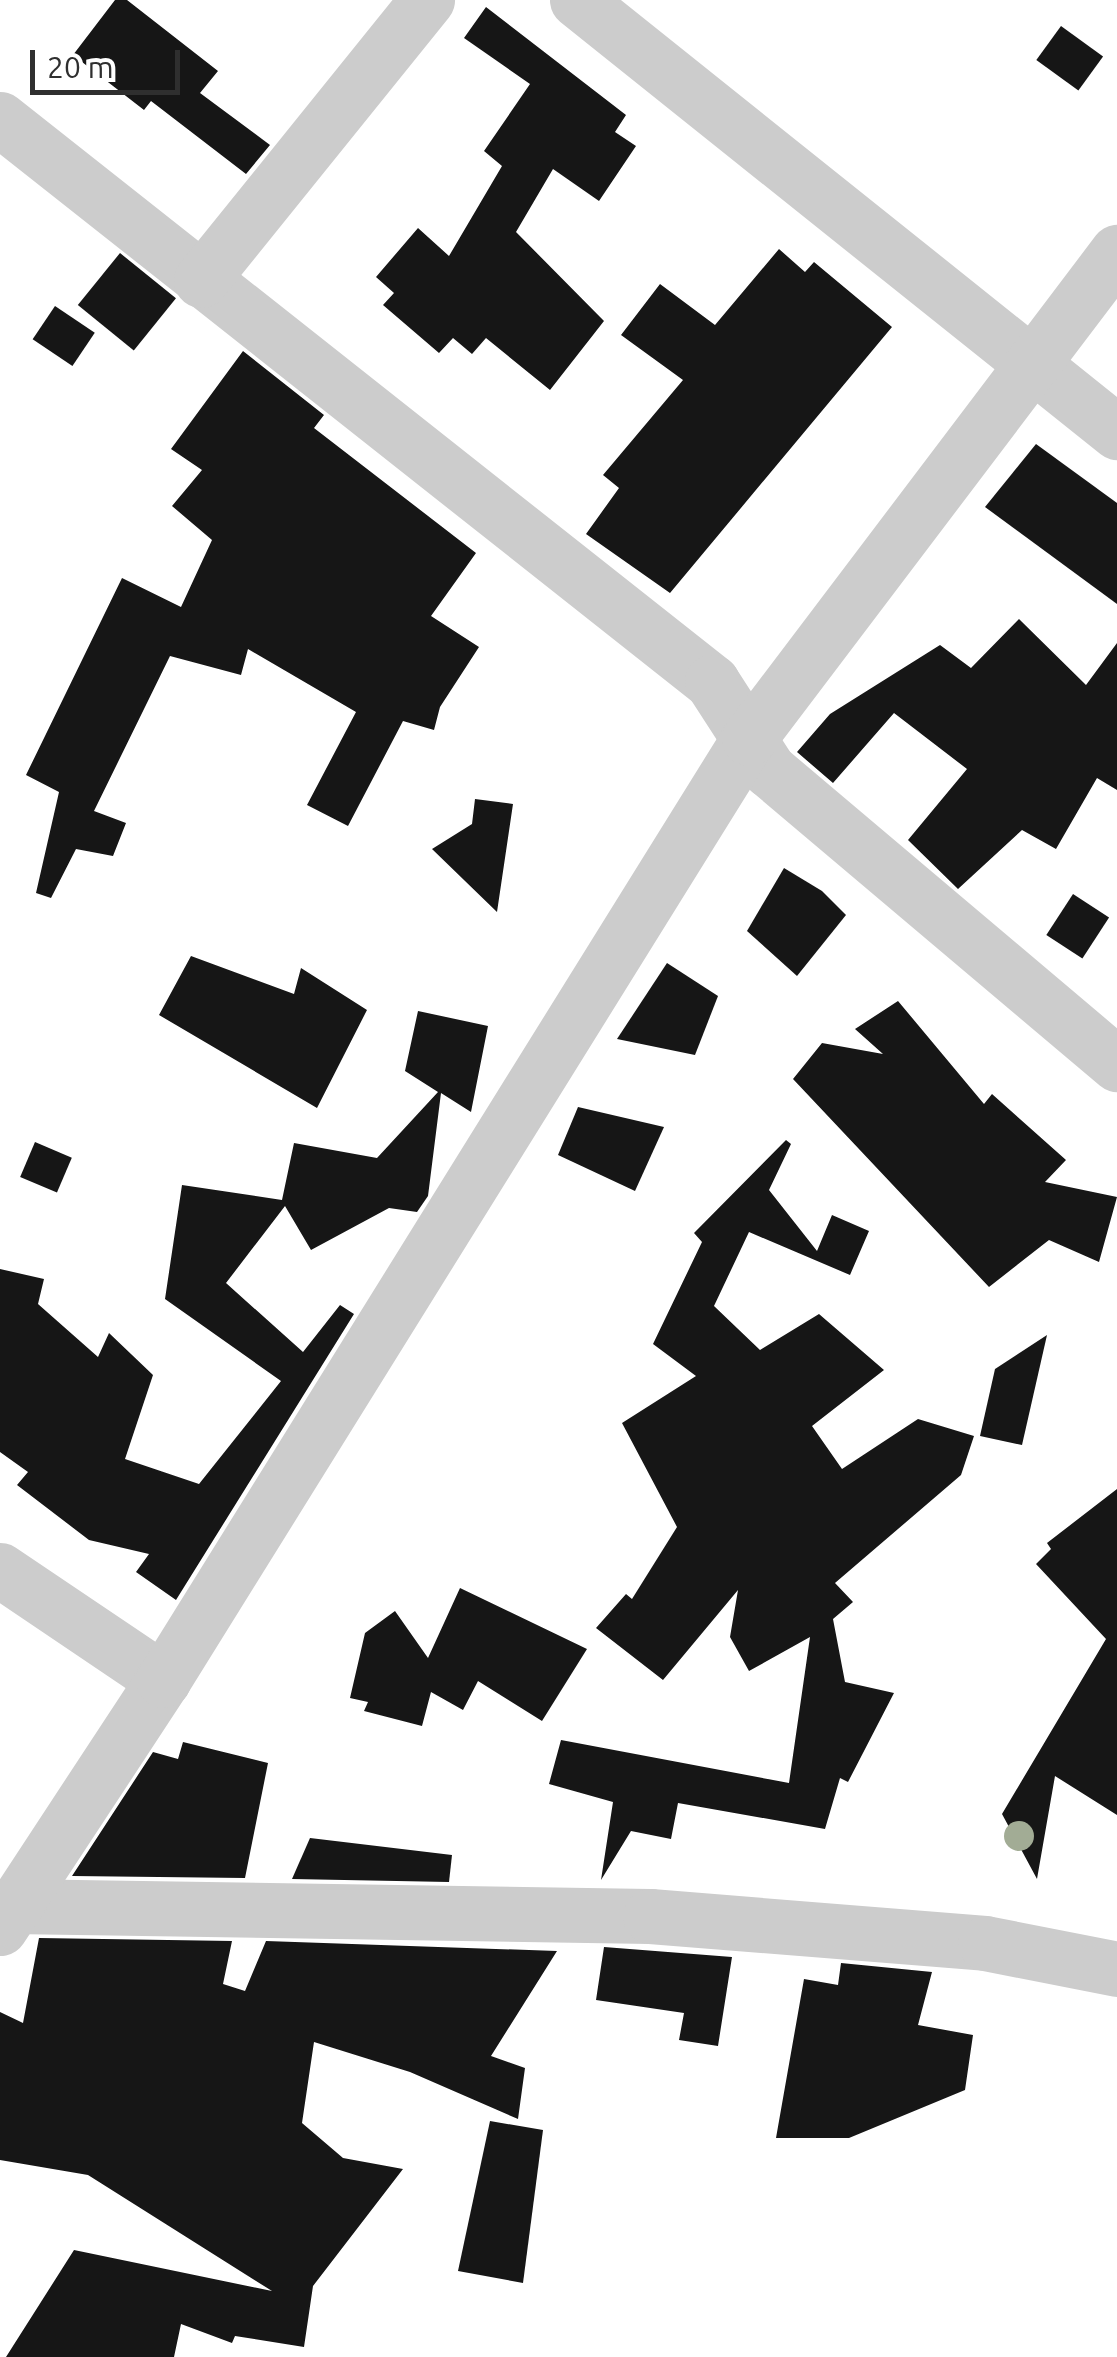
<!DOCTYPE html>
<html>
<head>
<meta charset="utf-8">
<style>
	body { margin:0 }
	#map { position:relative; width:1117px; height:2357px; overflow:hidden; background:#fff; font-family:Ubuntu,sans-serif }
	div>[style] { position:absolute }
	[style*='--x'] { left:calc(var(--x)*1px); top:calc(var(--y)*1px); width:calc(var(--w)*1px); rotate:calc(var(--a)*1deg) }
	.building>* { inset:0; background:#161616; transform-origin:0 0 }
	.minor>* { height:55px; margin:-27.5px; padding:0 27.5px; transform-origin:27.5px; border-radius:27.5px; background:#ccc }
	.trees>* { width:30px; height:30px; margin:-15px; border-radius:50%; background:#a2ac95 }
	span { translate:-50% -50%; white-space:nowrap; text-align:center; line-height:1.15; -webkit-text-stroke:10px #fff; paint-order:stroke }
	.scale { position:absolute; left:30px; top:50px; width:150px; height:45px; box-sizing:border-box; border:5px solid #2f2f2f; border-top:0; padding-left:12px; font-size:30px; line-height:35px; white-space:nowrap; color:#2f2f2f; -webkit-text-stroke:8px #fff; paint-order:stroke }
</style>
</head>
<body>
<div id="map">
	<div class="building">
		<div style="clip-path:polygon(115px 0,127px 0,218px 71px,200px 93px,270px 145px,246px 174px,151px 101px,144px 110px,73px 55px)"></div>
		<div style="clip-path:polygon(486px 7px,626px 115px,615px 132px,636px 146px,599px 201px,553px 169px,516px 232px,604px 321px,550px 390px,486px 338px,472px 354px,453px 338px,439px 353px,383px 305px,394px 293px,376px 277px,418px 228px,449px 256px,502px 166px,484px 151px,530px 84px,464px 38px)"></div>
		<div style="left:1061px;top:26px;width:52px;height:42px;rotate:36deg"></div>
		<div style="clip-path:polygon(779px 249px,805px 272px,814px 262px,892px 327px,670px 593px,586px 534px,619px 488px,603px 475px,683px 380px,621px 335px,660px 284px,715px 325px)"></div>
		<div style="left:120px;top:253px;width:72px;height:67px;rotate:39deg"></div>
		<div style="left:55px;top:306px;width:48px;height:40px;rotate:34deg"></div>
		<div style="clip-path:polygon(243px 351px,324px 415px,314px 428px,476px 553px,431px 616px,479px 647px,440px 707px,434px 730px,403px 721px,348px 826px,307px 805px,356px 712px,248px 649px,241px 675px,170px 656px,94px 811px,126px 823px,113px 856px,76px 849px,51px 898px,36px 893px,59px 792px,26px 775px,122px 578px,181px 607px,212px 540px,172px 506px,202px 470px,171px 449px)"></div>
		<div style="clip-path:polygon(1036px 444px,1117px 503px,1117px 604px,985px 507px)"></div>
		<div style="clip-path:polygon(1019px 619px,1086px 685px,1117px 643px,1117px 790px,1097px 778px,1056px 849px,1022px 830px,958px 889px,908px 840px,967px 769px,894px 713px,833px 783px,797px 752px,830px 714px,940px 645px,971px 668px)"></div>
		<div style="clip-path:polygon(475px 799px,513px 804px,497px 912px,432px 849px,472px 824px)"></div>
		<div style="clip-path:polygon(784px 868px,822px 891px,846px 915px,797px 976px,747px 931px)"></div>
		<div style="left:1073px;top:894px;width:43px;height:49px;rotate:33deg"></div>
		<div style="clip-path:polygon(191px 956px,294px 994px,301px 968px,367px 1010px,317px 1108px,159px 1015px)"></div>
		<div style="clip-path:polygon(667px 963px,718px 996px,695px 1055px,617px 1039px)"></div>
		<div style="clip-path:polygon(898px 1001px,984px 1104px,992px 1094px,1066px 1160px,1045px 1182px,1117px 1197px,1099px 1262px,1049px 1240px,989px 1287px,793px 1079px,822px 1043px,883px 1054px,855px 1029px)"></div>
		<div style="clip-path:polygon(418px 1011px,488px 1026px,471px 1112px,441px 1093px,428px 1196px,417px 1212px,389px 1208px,311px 1250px,285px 1206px,226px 1283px,303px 1352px,340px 1305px,354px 1314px,176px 1600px,136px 1572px,149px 1554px,89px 1540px,17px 1485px,28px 1472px,0 1452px,0 1269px,44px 1279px,38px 1304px,98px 1357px,109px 1333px,153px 1375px,125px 1459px,199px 1484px,281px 1381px,165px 1299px,182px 1185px,282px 1200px,294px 1143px,377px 1158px,438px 1092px,405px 1071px)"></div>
		<div style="clip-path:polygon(578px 1107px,664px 1127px,635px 1191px,558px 1155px)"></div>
		<div style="clip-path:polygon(786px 1140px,791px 1144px,769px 1190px,817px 1251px,832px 1215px,869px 1231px,850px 1275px,749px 1232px,714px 1306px,760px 1350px,819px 1314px,884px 1370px,812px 1426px,842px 1469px,918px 1419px,974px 1436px,961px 1475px,835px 1583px,853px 1602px,833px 1619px,845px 1682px,894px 1693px,848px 1782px,840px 1778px,825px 1829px,678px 1803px,671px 1839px,631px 1831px,601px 1880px,613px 1802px,549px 1784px,561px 1740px,789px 1783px,810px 1637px,749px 1671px,730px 1637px,738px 1590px,663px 1680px,596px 1628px,626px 1594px,632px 1599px,677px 1527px,622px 1423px,696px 1376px,653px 1344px,702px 1242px,694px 1233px)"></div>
		<div style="left:35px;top:1142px;width:40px;height:38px;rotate:23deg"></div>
		<div style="clip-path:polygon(1047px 1335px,1022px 1445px,980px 1436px,995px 1369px)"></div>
		<div style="clip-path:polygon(1117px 1489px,1117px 1815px,1055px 1776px,1037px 1879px,1002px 1814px,1106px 1639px,1036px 1564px,1051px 1549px,1047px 1543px)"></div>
		<div style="clip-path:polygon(460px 1588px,587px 1649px,542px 1721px,478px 1681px,463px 1710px,431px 1692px,422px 1726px,364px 1711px,368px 1702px,350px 1698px,365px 1633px,395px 1611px,428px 1658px)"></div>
		<div style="clip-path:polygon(183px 1742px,268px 1763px,245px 1878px,72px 1876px,153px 1752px,178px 1759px)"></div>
		<div style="clip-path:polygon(310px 1838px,452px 1855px,449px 1882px,292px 1879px)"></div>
		<div style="clip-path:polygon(39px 1938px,232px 1941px,223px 1984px,245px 1991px,266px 1941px,557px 1951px,491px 2056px,525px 2068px,518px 2119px,410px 2072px,314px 2042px,302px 2123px,343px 2158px,403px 2169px,313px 2286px,304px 2347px,235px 2336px,232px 2343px,181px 2324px,174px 2357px,6px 2357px,74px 2250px,272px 2291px,88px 2175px,0 2160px,0 2012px,23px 2023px)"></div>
		<div style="clip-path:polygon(604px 1947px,732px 1957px,718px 2046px,679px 2040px,684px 2013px,596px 2000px)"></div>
		<div style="clip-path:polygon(841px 1963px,932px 1972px,918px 2025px,973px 2035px,965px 2090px,849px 2138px,776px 2138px,804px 1979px,838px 1985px)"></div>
		<div style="clip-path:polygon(490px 2121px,543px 2130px,523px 2283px,458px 2271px)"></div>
	</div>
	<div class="minor">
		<div style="--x:577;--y:0;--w:692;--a:38.66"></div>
		<div style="--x:0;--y:119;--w:908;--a:38.33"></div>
		<div style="--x:712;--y:682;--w:105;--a:57.1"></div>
		<div style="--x:769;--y:770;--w:456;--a:40.2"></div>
		<div style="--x:201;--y:280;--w:360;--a:-51.1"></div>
		<div style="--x:0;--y:1570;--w:197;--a:34"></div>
		<div style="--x:12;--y:1906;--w:638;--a:0.9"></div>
		<div style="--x:650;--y:1916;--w:336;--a:4.6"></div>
		<div style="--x:985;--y:1943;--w:135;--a:11.1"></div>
		<div style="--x:0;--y:1928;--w:297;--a:-56.7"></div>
		<div style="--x:163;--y:1680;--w:1109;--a:-58.12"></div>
		<div style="--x:749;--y:738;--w:610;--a:-52.87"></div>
	</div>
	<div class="trees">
		<div style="left:1019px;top:1836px"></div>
	</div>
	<div class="scale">20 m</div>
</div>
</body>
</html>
